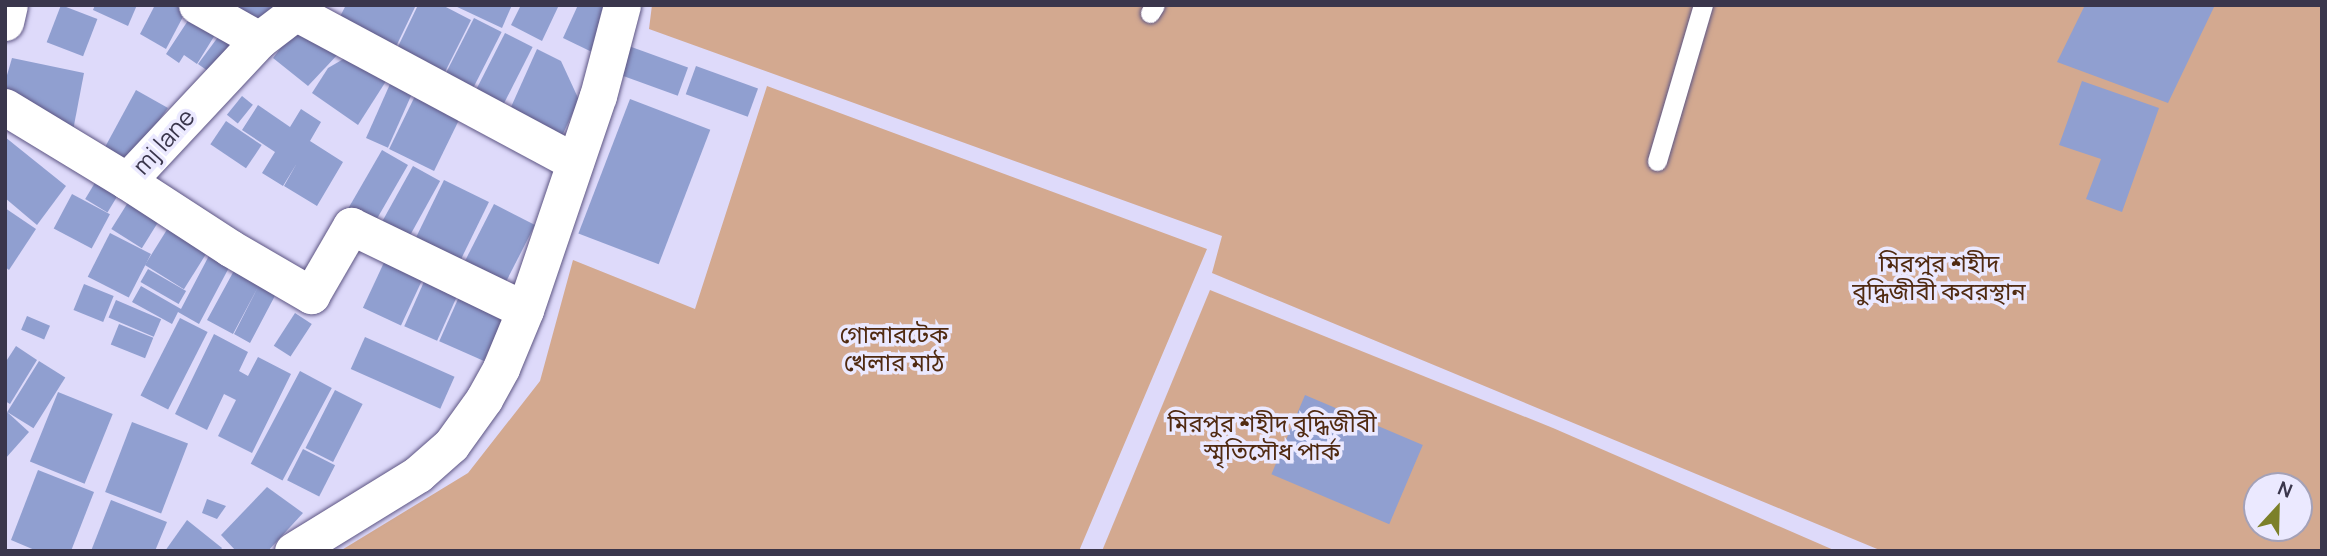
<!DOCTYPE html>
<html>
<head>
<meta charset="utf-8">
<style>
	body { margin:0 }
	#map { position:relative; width:2327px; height:556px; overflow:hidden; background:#dedafa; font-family:Manrope,"Noto Sans Bengali",sans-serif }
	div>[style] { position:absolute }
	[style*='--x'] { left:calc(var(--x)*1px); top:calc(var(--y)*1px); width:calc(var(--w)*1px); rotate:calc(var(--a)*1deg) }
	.green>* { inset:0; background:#d3a990 }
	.building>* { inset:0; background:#909fd0; transform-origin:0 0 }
	.roads { filter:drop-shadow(0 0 2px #5d5583) drop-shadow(0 0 2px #5d5583) }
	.lane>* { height:19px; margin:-9.5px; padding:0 9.5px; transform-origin:9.5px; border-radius:9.5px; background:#fff }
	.street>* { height:37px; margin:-18.5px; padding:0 18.5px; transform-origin:18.5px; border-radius:18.5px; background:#fff }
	span { translate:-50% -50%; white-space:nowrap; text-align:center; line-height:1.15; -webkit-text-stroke:7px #ebe9ff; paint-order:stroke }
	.street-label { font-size:24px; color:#3a364c }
	.park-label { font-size:24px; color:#502a11 }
	.frame { position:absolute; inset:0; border:7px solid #3a364c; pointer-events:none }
	.north { position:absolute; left:2243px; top:472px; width:70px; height:70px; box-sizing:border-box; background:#ebe9ff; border:2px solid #a4a1b7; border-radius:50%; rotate:22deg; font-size:19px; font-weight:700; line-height:28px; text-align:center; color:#3a364c }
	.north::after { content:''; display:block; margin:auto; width:24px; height:32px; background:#7c8029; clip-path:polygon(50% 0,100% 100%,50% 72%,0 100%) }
</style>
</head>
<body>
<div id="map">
	<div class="green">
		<div style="clip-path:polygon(evenodd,652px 5px,2322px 5px,2322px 551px,1882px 551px,1212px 273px,1222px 236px,649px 29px,652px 5px,2257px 486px,2299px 486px,2299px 528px,2257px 528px,2257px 486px)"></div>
		<div style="clip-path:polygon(767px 86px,1207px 249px,1079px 551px,340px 551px,468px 473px,540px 381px,573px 260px,695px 309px)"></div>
		<div style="clip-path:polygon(1210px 290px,1553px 428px,1836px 551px,1102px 551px)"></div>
	</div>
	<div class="building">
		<div style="left:61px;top:5px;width:39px;height:40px;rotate:21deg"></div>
		<div style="clip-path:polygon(95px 5px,137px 5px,128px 26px,93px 10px)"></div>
		<div style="clip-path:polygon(155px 5px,176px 5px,186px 11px,166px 49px,140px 34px)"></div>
		<div style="clip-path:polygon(207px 5px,278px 5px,259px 38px)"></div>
		<div style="clip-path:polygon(346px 5px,416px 5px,391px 57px,334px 28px)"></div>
		<div style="clip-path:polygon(418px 5px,442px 5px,471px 20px,440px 82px,393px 57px)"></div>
		<div style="clip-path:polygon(453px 5px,512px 5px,502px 28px)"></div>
		<div style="clip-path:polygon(521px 5px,559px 5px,542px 41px,511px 25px)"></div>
		<div style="clip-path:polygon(578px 5px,617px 5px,594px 53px,563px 38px)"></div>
		<div style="clip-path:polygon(2085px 5px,2215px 5px,2168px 103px,2057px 62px)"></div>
		<div style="left:474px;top:18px;width:31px;height:75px;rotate:27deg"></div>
		<div style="clip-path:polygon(189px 19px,218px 30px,197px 64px,184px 55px,179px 63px,166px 54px)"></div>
		<div style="clip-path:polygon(298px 25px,341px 51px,308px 86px,273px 58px)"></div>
		<div style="clip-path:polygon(221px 33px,247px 52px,215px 76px,198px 64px)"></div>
		<div style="left:505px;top:33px;width:31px;height:74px;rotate:27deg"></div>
		<div style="left:626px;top:45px;width:66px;height:30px;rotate:20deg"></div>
		<div style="clip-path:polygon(537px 49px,561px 61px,579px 100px,560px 140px,507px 116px)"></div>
		<div style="clip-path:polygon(352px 54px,388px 78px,358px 125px,312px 93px,328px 68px)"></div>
		<div style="clip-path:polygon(12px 58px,84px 73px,71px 141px,5px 106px,5px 82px)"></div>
		<div style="left:696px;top:66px;width:66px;height:30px;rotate:20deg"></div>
		<div style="clip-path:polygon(2082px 81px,2159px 108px,2122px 212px,2086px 199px,2101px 159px,2059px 145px)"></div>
		<div style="left:390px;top:84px;width:24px;height:59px;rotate:24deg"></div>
		<div style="clip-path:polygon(136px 90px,168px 108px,130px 160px,98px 160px)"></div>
		<div style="left:242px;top:96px;width:14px;height:24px;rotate:39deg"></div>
		<div style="left:415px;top:96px;width:50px;height:59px;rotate:26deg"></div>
		<div style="left:630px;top:99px;width:86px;height:144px;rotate:21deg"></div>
		<div style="clip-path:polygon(258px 105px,290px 127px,301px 109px,321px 122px,310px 141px,343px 162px,317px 206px,284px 186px,297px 163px,283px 186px,262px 173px,275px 152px,242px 130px)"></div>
		<div style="left:226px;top:121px;width:43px;height:28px;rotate:34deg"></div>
		<div style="clip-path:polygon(5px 137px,66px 186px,37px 225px,5px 198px)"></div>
		<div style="left:382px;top:150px;width:30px;height:69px;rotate:30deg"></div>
		<div style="left:413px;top:166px;width:31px;height:69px;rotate:29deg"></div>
		<div style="left:444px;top:180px;width:50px;height:77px;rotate:26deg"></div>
		<div style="left:96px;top:181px;width:26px;height:21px;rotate:31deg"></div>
		<div style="left:72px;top:194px;width:43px;height:39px;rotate:28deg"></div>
		<div style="left:132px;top:196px;width:36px;height:39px;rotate:32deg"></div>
		<div style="left:494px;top:204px;width:46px;height:78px;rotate:27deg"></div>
		<div style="clip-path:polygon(5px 208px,36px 229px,9px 270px,5px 267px)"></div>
		<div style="left:173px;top:220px;width:46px;height:53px;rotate:32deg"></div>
		<div style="left:110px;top:233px;width:46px;height:49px;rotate:27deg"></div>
		<div style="clip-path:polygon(213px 248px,233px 260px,199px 324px,178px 312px,172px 324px,132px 302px,141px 286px,181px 309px)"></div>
		<div style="left:387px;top:256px;width:42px;height:57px;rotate:25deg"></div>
		<div style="clip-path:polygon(236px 267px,278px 290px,250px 343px,234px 334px,259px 285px,233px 334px,207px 320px)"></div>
		<div style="left:148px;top:269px;width:44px;height:15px;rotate:30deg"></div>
		<div style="left:427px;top:275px;width:36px;height:56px;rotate:24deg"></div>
		<div style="left:84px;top:284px;width:32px;height:28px;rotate:22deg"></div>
		<div style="left:462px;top:290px;width:49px;height:56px;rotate:24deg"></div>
		<div style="left:116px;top:300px;width:49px;height:19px;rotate:23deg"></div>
		<div style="left:295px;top:313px;width:20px;height:39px;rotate:33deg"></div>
		<div style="left:27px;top:316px;width:25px;height:15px;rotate:23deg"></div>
		<div style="left:180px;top:318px;width:31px;height:87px;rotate:27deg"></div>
		<div style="left:119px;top:324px;width:37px;height:22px;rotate:22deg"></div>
		<div style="clip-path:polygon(214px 334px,248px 352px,239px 371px,248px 376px,258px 357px,291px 374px,252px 453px,218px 436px,236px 400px,224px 394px,207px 430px,175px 414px)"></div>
		<div style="left:365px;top:337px;width:98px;height:35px;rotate:24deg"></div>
		<div style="clip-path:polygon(16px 346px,37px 360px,10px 404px,5px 401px,5px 363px)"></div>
		<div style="left:39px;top:361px;width:31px;height:60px;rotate:32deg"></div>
		<div style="left:300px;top:371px;width:36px;height:105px;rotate:28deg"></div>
		<div style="left:335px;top:390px;width:31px;height:65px;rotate:27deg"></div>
		<div style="left:58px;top:392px;width:59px;height:75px;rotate:22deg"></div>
		<div style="left:1305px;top:395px;width:128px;height:86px;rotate:23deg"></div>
		<div style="clip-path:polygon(5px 410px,29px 432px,5px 459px)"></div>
		<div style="left:132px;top:422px;width:60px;height:75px;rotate:21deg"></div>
		<div style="left:303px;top:449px;width:36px;height:35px;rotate:27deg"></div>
		<div style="clip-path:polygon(38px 470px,94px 492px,71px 551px,37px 551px,11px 540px)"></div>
		<div style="clip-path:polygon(267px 487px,303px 513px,268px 551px,236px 551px,221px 535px)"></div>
		<div style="clip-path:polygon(207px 499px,226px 506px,217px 519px,202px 513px)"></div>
		<div style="clip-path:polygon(111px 500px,167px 522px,155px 551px,91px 551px)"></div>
		<div style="clip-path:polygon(187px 520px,222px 548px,220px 551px,165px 551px)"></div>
	</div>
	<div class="roads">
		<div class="lane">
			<div style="--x:1150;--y:13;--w:9;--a:-58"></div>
			<div style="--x:1657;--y:161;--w:163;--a:-73.6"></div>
		</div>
		<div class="street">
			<div style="--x:197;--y:5;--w:71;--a:29.4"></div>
			<div style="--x:297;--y:13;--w:315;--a:28.2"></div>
			<div style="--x:5;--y:22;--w:17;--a:-77"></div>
			<div style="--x:5;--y:107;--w:143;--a:31.2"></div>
			<div style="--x:127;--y:181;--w:193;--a:-46.9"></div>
			<div style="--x:259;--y:40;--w:58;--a:-37.3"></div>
			<div style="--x:127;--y:181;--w:123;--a:33"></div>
			<div style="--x:230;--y:248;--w:94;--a:30.1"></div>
			<div style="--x:311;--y:295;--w:80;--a:-59.9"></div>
			<div style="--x:351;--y:226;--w:193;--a:25.8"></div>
			<div style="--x:293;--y:551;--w:147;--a:-31.6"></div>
			<div style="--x:418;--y:474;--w:44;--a:-41.3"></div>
			<div style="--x:451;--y:445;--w:57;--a:-54.3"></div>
			<div style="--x:484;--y:399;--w:35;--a:-61"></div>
			<div style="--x:501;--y:368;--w:63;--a:-67.5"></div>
			<div style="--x:525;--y:310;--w:226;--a:-71.2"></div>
			<div style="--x:598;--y:96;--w:94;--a:-75.2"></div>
		</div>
	</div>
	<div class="street-label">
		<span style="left:163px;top:141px;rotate:-48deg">mj lane</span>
	</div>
	<div class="park-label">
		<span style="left:1939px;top:277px">মিরপুর শহীদ<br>বুদ্ধিজীবী কবরস্থান</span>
		<span style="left:894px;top:348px">গোলারটেক<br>খেলার মাঠ</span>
		<span style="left:1272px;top:437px">মিরপুর শহীদ বুদ্ধিজীবী<br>স্মৃতিসৌধ পার্ক</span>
	</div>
	<div class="frame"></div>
	<div class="north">N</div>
</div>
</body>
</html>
